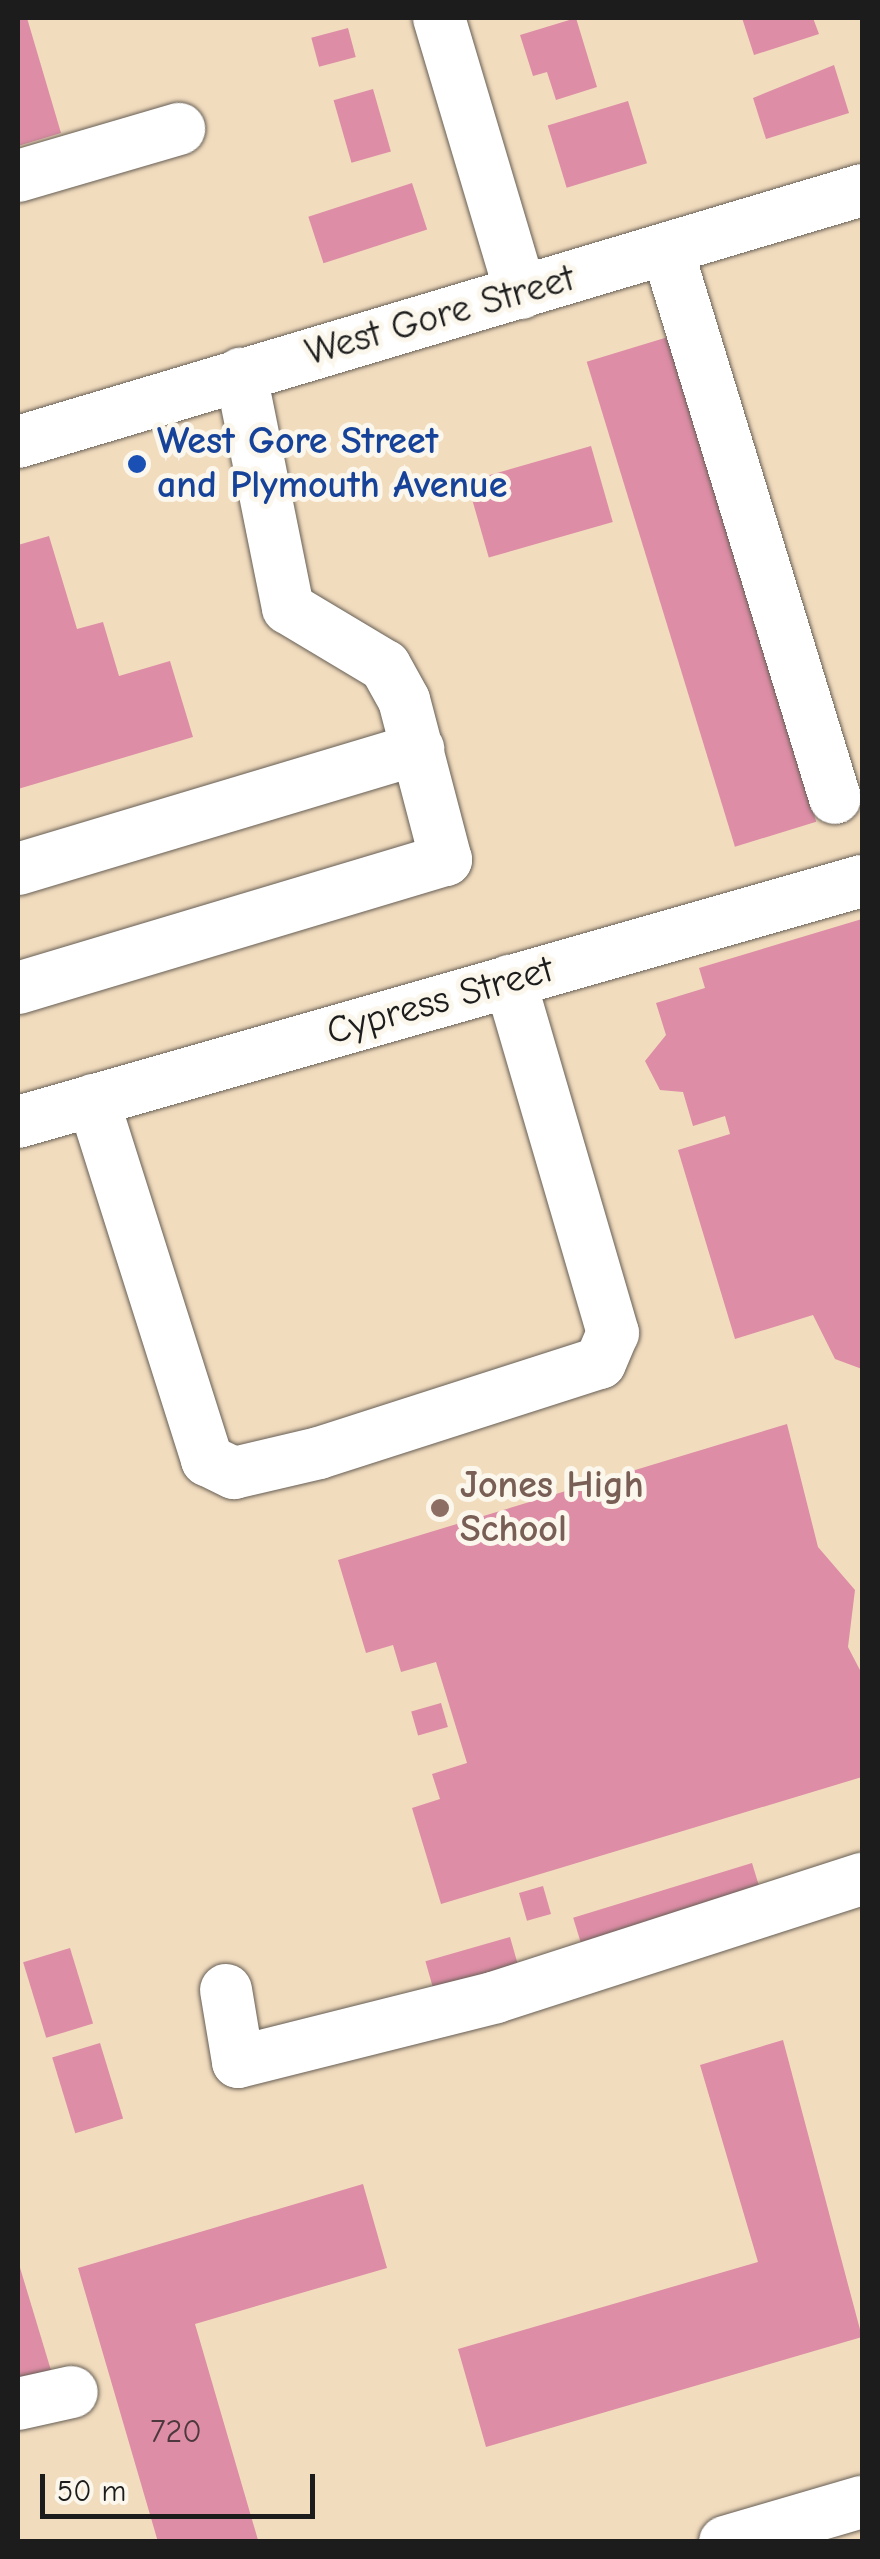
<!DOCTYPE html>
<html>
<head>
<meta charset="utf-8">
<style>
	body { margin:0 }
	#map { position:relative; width:880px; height:2559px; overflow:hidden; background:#f2dcbe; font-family:"Comic Neue",sans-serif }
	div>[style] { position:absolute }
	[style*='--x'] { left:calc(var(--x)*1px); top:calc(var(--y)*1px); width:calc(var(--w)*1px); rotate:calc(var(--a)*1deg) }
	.building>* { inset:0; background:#dd8da6; transform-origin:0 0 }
	.roads { filter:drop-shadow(0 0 2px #675f55) drop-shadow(0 0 2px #675f55) }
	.minor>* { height:52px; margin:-26px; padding:0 26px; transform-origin:26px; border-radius:26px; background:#fff }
	.dots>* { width:28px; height:28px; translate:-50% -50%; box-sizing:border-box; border:5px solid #fbf7ec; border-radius:50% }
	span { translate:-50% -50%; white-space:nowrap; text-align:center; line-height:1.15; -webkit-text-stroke:10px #fbf7ec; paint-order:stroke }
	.number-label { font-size:32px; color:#4c383e }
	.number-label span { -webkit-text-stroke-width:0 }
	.street-label { font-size:38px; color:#1c1c1c }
	.transit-label { font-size:38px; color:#164399; font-weight:700 }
	.left { translate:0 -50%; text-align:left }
	.education-label { font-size:38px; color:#785e54; font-weight:700 }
	.frame { position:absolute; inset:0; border:20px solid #1c1c1c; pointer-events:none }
	.scale { position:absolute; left:40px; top:2474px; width:275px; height:45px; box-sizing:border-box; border:5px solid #1c1c1c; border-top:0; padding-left:12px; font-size:30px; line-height:35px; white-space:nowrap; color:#1c1c1c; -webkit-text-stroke:8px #fbf7ec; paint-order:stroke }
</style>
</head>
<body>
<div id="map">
	<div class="building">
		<div style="clip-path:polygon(18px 18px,27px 18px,61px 133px,18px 146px)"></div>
		<div style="clip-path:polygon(576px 18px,597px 87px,556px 100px,547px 72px,533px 76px,520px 35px)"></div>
		<div style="clip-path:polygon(742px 18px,813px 18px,819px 34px,754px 55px)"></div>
		<div style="left:348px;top:28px;width:30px;height:38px;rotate:75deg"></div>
		<div style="clip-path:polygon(834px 65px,849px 113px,766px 139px,753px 98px)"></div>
		<div style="left:373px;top:89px;width:65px;height:41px;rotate:74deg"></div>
		<div style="left:628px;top:101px;width:65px;height:84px;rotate:73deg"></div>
		<div style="left:412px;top:183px;width:49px;height:109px;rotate:72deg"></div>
		<div style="left:668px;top:337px;width:507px;height:85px;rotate:73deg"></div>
		<div style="left:591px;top:446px;width:79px;height:129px;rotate:74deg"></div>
		<div style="clip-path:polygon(49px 536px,77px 629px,103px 622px,119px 676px,170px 661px,193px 737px,18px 789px,18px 545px)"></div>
		<div style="clip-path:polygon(862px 919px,862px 1369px,835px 1359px,813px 1315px,735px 1339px,678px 1150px,730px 1134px,725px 1116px,693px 1126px,683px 1092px,660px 1090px,645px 1061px,666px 1035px,656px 1003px,705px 988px,699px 968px)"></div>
		<div style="clip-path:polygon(787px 1424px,818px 1547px,855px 1590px,848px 1647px,862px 1674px,862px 1777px,441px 1904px,412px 1808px,440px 1799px,432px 1774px,467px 1763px,436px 1662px,401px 1672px,393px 1645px,366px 1653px,338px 1560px)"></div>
		<div style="left:441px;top:1703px;width:25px;height:31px;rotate:74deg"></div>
		<div style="left:752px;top:1863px;width:41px;height:187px;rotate:73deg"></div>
		<div style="left:543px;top:1886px;width:29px;height:25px;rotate:74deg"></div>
		<div style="left:510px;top:1937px;width:40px;height:88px;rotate:74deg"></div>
		<div style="left:70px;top:1948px;width:79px;height:49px;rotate:73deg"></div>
		<div style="clip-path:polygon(783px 2040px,862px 2337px,486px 2447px,458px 2349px,758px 2262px,700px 2065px)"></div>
		<div style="left:100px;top:2043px;width:79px;height:50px;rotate:73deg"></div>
		<div style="clip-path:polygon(363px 2184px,387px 2268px,195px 2324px,258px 2540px,158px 2542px,78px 2268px)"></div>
		<div style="clip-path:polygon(18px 2261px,53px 2377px,18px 2387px)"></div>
	</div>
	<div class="roads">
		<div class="minor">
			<div style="--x:439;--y:18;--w:287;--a:73.4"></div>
			<div style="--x:18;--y:176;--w:168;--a:-16.3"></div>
			<div style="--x:667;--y:249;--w:574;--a:72.99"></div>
			<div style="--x:18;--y:442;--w:881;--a:-16.62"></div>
			<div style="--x:18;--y:869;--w:418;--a:-16.7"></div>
			<div style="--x:18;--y:988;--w:447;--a:-16.7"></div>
			<div style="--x:446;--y:860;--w:165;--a:-104.7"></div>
			<div style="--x:404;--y:700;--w:39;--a:-119"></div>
			<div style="--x:385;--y:666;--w:113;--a:-149.1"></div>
			<div style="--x:288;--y:608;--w:239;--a:-101.4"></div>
			<div style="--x:93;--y:1100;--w:378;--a:72.4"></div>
			<div style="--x:207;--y:1460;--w:30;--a:26"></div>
			<div style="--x:234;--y:1473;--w:87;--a:-13.2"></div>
			<div style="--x:319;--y:1453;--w:295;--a:-17.8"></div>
			<div style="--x:600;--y:1363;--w:33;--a:-67"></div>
			<div style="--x:613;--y:1333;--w:367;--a:-106.3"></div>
			<div style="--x:18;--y:1122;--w:878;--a:-15.94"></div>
			<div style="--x:226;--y:1990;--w:73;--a:80.5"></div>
			<div style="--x:238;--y:2062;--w:266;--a:-14.1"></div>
			<div style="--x:496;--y:1997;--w:385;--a:-17.9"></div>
			<div style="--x:18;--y:2404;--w:55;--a:-12.5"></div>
			<div style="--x:725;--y:2542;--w:143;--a:-16.3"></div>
		</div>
	</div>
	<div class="dots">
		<div style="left:137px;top:464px;background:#1a4fb4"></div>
		<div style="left:440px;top:1508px;background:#8d6e63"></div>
	</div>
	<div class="number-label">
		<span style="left:176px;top:2432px">720</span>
	</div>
	<div class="street-label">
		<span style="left:440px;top:316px;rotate:-16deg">West Gore Street</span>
		<span style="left:440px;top:1001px;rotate:-16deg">Cypress Street</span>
	</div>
	<div class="transit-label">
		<span class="left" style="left:157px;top:464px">West Gore Street<br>and Plymouth Avenue</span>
	</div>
	<div class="education-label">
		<span class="left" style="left:460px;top:1508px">Jones High<br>School</span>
	</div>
	<div class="frame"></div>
	<div class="scale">50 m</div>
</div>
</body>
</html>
